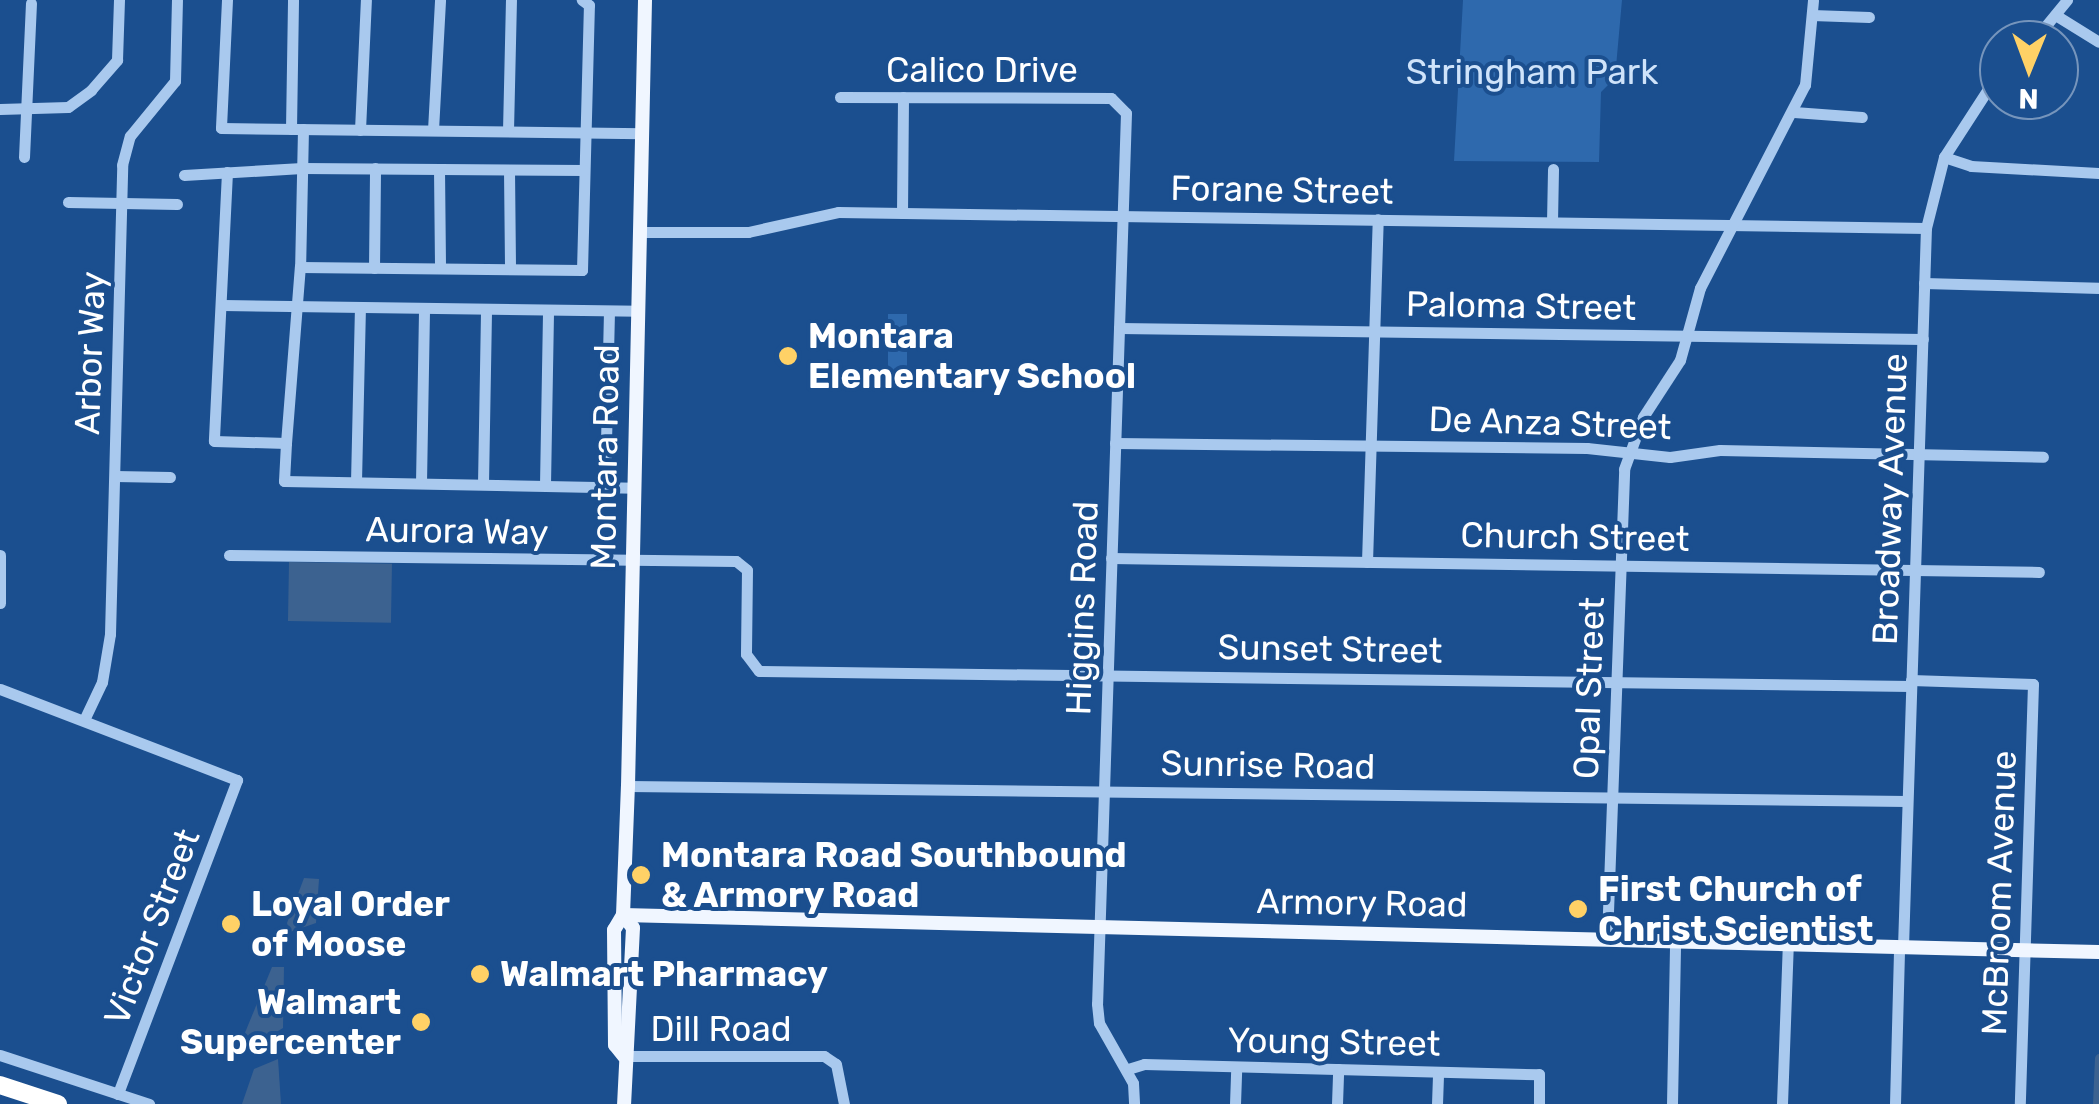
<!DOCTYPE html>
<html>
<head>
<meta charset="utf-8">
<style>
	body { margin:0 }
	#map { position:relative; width:2099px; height:1104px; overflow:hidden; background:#1b4f8f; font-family:Rubik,sans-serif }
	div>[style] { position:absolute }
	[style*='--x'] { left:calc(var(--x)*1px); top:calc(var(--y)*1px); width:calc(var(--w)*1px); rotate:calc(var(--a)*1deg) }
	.green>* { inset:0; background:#2e69ad; transform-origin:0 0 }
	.water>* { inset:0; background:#3c6290; transform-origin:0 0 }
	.canal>* { height:9px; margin:-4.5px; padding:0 4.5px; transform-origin:4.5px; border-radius:4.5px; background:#3c6290 }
	.minor>* { height:11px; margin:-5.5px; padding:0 5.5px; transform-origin:5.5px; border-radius:5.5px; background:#a9c9ee }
	.major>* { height:14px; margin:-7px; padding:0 7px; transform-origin:7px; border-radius:7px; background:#f0f6ff }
	.highway>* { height:18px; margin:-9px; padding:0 9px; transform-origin:9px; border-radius:9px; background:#fff }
	.dots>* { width:28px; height:28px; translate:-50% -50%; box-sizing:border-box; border:5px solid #1b4f8f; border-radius:50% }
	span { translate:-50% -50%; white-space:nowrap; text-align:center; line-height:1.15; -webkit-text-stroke:8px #1b4f8f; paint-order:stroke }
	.street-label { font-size:35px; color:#fff }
	.park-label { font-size:35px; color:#cfe3fa }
	.poi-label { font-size:35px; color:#fff; font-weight:700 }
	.left { translate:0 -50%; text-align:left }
	.right { translate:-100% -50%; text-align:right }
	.north { position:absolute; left:1979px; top:20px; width:100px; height:100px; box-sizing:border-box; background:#1b4f8f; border:2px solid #7695bc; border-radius:50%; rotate:181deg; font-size:28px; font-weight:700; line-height:40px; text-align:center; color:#fff }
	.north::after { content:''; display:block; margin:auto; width:35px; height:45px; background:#ffd166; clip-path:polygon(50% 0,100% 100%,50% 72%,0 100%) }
</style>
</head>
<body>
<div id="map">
	<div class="green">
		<div style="clip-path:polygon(1463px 0,1622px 0,1615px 78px,1601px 92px,1599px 162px,1454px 161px)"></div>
		<div style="left:888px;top:314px;width:19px;height:63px"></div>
	</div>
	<div class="water">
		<div style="left:289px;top:562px;width:103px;height:59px;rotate:1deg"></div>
		<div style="clip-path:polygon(304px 878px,319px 879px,316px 923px,290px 932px,287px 923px)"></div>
		<div style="clip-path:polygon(272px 967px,284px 967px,283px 1028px,235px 1057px)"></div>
		<div style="clip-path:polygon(278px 1059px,281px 1104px,242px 1104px,254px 1069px)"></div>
	</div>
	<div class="canal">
		<div style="--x:2097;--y:1104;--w:46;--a:-87.5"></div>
	</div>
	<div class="minor">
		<div style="--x:227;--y:0;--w:128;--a:92.7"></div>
		<div style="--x:221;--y:128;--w:421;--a:0.7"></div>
		<div style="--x:1812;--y:15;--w:57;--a:2"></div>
		<div style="--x:2057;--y:16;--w:49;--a:31.8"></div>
		<div style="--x:2034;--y:40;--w:52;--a:-50.5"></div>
		<div style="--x:840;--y:97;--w:271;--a:0.2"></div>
		<div style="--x:1111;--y:98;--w:21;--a:45"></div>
		<div style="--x:1126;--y:113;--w:891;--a:91.86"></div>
		<div style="--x:1097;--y:1004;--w:19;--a:84"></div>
		<div style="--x:1099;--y:1023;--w:69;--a:60.5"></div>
		<div style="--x:1133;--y:1083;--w:21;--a:87"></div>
		<div style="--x:0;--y:109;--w:68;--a:-1.7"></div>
		<div style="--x:68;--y:107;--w:29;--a:-36"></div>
		<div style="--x:91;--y:90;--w:40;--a:-49"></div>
		<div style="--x:117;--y:60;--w:60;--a:-88.1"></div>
		<div style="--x:1794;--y:112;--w:68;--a:4.2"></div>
		<div style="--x:291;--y:129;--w:129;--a:-89.1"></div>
		<div style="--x:303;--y:129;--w:138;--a:91.2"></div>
		<div style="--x:300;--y:267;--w:282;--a:0.6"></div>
		<div style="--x:582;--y:270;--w:265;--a:-88.5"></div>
		<div style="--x:589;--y:5;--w:9;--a:-144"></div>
		<div style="--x:360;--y:130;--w:130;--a:-87.4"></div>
		<div style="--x:433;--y:130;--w:130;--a:-86.9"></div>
		<div style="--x:508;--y:131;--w:131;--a:-88.7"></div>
		<div style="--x:24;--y:157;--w:154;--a:-87.4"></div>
		<div style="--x:1944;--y:157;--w:28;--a:18"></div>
		<div style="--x:1971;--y:166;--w:128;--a:3.1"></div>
		<div style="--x:439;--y:169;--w:99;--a:89.4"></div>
		<div style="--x:509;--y:170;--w:99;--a:89.4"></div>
		<div style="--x:227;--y:172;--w:269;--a:92.8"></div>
		<div style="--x:214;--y:441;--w:72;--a:1.6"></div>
		<div style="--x:286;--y:443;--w:38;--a:93"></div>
		<div style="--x:284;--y:481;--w:350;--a:1.1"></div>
		<div style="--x:184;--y:175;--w:118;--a:-3.4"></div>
		<div style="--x:302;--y:168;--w:282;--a:0.4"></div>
		<div style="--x:68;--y:202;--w:109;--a:1.1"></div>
		<div style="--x:902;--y:213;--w:116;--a:-89.5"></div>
		<div style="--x:1552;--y:222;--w:53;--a:-88.9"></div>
		<div style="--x:640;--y:232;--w:108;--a:0"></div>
		<div style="--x:748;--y:232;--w:92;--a:-12.5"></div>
		<div style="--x:838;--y:212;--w:1088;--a:0.84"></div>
		<div style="--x:374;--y:268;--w:100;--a:-89.4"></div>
		<div style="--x:1924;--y:283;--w:175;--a:1.6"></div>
		<div style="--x:223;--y:305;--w:415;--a:0.8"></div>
		<div style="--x:1119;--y:328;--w:804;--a:0.78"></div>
		<div style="--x:286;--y:443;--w:177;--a:-85.5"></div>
		<div style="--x:1115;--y:443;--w:472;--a:0.6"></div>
		<div style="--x:1587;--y:448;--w:83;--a:6.2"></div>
		<div style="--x:1670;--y:457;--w:50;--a:-8"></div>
		<div style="--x:1720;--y:450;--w:323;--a:1.2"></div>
		<div style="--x:115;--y:476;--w:55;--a:1"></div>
		<div style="--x:356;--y:482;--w:175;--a:-88.7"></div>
		<div style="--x:421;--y:483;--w:175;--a:-89"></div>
		<div style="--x:483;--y:484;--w:175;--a:-89"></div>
		<div style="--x:545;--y:485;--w:175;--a:-89"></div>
		<div style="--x:605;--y:487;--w:176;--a:-88.7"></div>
		<div style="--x:0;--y:555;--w:48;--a:90"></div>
		<div style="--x:229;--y:555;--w:507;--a:0.68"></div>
		<div style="--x:736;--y:561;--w:14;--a:39"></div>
		<div style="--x:747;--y:570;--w:84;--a:90.7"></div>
		<div style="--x:746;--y:654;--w:21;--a:53"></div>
		<div style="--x:759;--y:671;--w:1152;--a:0.75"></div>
		<div style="--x:1111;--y:558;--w:928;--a:0.86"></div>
		<div style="--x:1367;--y:562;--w:343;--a:-88.2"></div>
		<div style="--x:1911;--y:680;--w:122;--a:1.9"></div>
		<div style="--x:2033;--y:684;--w:420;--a:91.8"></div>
		<div style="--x:0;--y:689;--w:254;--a:21"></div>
		<div style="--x:237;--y:780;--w:336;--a:110.8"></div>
		<div style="--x:84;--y:720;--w:42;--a:-64.7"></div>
		<div style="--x:102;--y:682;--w:49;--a:-80.5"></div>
		<div style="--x:110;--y:634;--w:469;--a:-88.5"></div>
		<div style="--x:122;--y:165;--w:30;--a:-75"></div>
		<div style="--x:130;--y:136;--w:71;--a:-50.7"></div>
		<div style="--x:175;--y:81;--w:81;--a:-88.6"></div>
		<div style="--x:628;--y:786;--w:1279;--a:0.67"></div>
		<div style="--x:1607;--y:939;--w:470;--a:-87.9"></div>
		<div style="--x:1624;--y:469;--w:55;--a:-69.9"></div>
		<div style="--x:1643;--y:417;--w:68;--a:-57"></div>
		<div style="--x:1680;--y:360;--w:75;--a:-74.5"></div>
		<div style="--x:1700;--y:288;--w:229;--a:-62.7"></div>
		<div style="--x:1805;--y:85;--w:85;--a:-84.6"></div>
		<div style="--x:1903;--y:947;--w:719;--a:-88.17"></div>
		<div style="--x:1926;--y:228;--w:73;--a:-75.8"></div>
		<div style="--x:1944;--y:157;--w:101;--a:-57.1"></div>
		<div style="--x:0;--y:1055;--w:157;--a:18.2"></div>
		<div style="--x:624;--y:1056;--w:200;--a:0"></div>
		<div style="--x:824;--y:1056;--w:14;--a:34"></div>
		<div style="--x:836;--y:1064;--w:41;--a:78.7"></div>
		<div style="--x:1128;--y:1069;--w:17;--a:-17"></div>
		<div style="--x:1144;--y:1064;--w:395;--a:1.5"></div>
		<div style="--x:1539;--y:1074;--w:30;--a:90"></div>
		<div style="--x:1235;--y:1104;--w:37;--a:-88"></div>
		<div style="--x:1337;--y:1104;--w:35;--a:-88"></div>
		<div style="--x:1437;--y:1104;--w:32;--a:-88"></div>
		<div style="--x:1672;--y:1104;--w:163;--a:-88.9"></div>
		<div style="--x:1782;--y:1104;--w:160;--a:-87.9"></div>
		<div style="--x:1895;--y:1104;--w:157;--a:-88.5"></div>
	</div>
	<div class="major">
		<div style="--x:623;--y:915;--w:1476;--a:1.44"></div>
		<div style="--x:623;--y:915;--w:16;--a:52"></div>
		<div style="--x:633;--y:928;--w:176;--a:92.9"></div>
		<div style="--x:624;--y:1056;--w:14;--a:-129"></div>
		<div style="--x:615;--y:1045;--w:115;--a:-90.5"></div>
		<div style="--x:614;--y:930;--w:17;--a:-59"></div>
		<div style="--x:623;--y:915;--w:129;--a:-87.8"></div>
		<div style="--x:628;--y:786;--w:786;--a:-88.76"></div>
	</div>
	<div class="highway">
		<div style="--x:0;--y:1085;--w:61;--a:18.1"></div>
	</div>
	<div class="dots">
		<div style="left:788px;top:356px;background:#ffd166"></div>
		<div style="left:641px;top:875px;background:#ffd166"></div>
		<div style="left:1578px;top:909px;background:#ffd166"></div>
		<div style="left:231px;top:924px;background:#ffd166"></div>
		<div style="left:480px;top:974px;background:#ffd166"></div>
		<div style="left:421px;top:1022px;background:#ffd166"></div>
	</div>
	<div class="street-label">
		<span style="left:982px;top:70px">Calico Drive</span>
		<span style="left:1282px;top:190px;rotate:1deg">Forane Street</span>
		<span style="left:1521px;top:306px;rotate:1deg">Paloma Street</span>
		<span style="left:90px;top:353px;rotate:-88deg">Arbor Way</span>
		<span style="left:1550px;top:423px;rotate:2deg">De Anza Street</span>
		<span style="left:605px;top:457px;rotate:-89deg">Montara Road</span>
		<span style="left:1890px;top:499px;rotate:-88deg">Broadway Avenue</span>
		<span style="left:457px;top:531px;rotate:1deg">Aurora Way</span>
		<span style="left:1575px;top:537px;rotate:1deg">Church Street</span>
		<span style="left:1082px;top:608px;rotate:-88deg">Higgins Road</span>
		<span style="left:1330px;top:649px;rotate:1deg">Sunset Street</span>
		<span style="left:1589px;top:688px;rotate:-88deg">Opal Street</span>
		<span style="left:1268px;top:765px;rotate:1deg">Sunrise Road</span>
		<span style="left:1999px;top:893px;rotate:-88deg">McBroom Avenue</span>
		<span style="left:1362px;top:903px;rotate:1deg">Armory Road</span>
		<span style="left:152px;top:927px;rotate:-69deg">Victor Street</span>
		<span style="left:721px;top:1029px">Dill Road</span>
		<span style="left:1334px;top:1042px;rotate:1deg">Young Street</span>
	</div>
	<div class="park-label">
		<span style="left:1532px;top:72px">Stringham Park</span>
	</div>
	<div class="poi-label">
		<span class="left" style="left:808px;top:356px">Montara<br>Elementary School</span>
		<span class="left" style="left:661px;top:875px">Montara Road Southbound<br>&amp; Armory Road</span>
		<span class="left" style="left:1598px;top:909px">First Church of<br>Christ Scientist</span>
		<span class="left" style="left:251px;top:924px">Loyal Order<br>of Moose</span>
		<span class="left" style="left:500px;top:974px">Walmart Pharmacy</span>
		<span class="right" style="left:401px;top:1022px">Walmart<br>Supercenter</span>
	</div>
	<div class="north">N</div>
</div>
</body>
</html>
